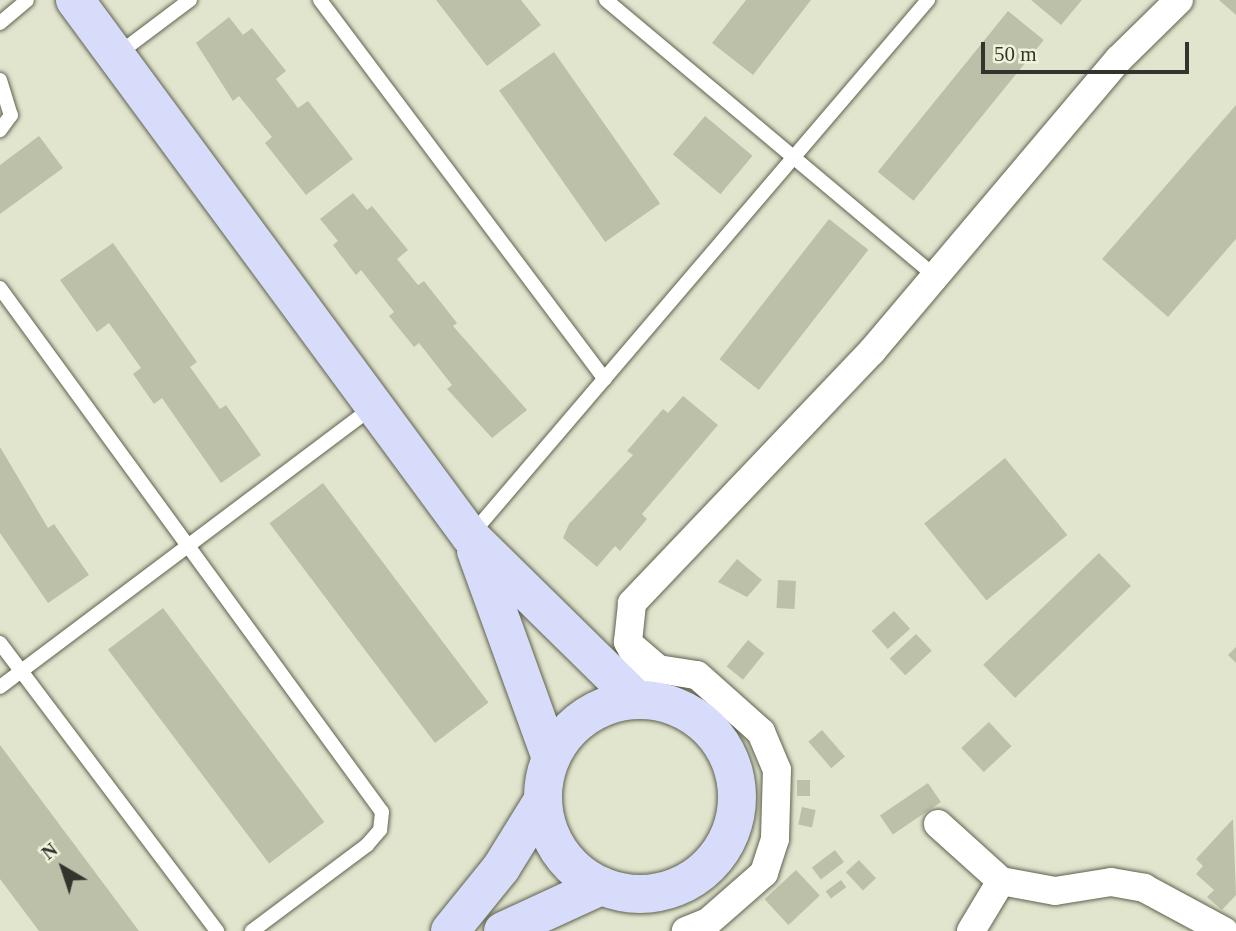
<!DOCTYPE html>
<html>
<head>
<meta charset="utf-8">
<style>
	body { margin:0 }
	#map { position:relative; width:1236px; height:931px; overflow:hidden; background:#e2e5ce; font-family:"Times New Roman",serif }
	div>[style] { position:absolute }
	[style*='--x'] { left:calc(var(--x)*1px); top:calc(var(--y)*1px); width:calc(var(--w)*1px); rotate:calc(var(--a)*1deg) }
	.building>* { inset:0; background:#bcc0a9; transform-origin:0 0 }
	.roads { filter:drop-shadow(0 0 2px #5f624e) drop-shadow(0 0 2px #5f624e) }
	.service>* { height:14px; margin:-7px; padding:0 7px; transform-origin:7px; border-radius:7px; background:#fff }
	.minor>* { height:28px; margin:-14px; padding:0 14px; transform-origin:14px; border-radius:14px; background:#fff }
	.primary>* { height:38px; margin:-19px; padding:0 19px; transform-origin:19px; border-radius:19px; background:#d7dcfb }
	.primary>.ring { margin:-19px; padding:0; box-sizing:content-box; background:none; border:38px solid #d7dcfb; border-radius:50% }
	span { translate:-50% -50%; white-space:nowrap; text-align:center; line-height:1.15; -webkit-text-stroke:5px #eff3db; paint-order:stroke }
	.north { position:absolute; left:28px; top:833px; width:70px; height:70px; -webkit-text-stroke:5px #eff3db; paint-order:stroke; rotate:321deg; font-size:19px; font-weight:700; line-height:28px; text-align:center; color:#33352c }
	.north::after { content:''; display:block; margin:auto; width:24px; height:32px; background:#33352c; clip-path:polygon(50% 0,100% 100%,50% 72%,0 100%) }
	.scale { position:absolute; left:981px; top:42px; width:208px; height:32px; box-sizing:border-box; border:4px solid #33352c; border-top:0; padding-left:9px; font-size:21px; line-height:24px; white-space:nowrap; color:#33352c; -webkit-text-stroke:5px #eff3db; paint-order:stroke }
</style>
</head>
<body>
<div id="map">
	<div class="building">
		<div style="clip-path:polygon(436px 0,521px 0,541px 25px,487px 66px)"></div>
		<div style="clip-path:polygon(746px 0,811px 0,753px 75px,712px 43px)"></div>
		<div style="clip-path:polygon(1031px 0,1082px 0,1061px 25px)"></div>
		<div style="clip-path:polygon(1219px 0,1236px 0,1236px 15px)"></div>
		<div style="left:1008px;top:11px;width:46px;height:207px;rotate:39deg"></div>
		<div style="clip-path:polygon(229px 17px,243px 35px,252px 28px,286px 71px,276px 79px,298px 108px,308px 101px,353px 159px,306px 195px,265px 143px,272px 137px,239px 96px,233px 101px,196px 43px)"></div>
		<div style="left:554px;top:52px;width:185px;height:67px;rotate:55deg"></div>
		<div style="clip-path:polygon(1236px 105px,1236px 239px,1168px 317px,1102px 259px)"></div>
		<div style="left:705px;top:116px;width:62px;height:50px;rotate:40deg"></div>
		<div style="clip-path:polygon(39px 136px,63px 168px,0 214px,0 165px)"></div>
		<div style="clip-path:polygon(353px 193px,367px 210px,372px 206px,408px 250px,397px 259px,418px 285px,424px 281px,457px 323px,453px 326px,527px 410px,492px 438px,447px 389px,452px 385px,419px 343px,414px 347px,389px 316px,394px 312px,361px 270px,356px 275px,333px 245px,338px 241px,320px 219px)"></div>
		<div style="left:829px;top:219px;width:50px;height:178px;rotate:38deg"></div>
		<div style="clip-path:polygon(113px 243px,197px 362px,190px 367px,220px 409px,226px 405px,261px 455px,221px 483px,162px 398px,154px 404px,133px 374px,141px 368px,109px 323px,97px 332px,60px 280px)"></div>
		<div style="clip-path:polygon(683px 396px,718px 425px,642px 514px,647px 519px,620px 551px,615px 546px,597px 567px,563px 538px,569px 524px,633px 455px,627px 451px,663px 409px,668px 413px)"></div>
		<div style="clip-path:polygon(0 447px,48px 528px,54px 524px,89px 575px,48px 603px,0 533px)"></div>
		<div style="left:1005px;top:458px;width:99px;height:104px;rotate:51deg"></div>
		<div style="left:323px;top:483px;width:275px;height:67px;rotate:53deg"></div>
		<div style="left:1099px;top:553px;width:46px;height:161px;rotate:46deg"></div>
		<div style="clip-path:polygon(737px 559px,762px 580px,747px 597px,718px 582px)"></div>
		<div style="left:778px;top:580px;width:18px;height:28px;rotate:3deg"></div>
		<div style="left:163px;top:608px;width:268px;height:69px;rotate:53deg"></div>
		<div style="left:894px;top:611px;width:24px;height:30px;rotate:48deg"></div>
		<div style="left:916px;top:634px;width:23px;height:36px;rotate:47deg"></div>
		<div style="left:748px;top:640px;width:21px;height:34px;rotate:39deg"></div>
		<div style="clip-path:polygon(1236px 647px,1236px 663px,1228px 655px)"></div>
		<div style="left:989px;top:722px;width:33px;height:38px;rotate:47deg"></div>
		<div style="left:822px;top:730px;width:35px;height:18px;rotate:49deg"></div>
		<div style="clip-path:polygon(0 745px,139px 931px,39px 931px,0 879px)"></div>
		<div style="left:797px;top:780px;width:13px;height:16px"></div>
		<div style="left:928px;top:783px;width:23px;height:58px;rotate:56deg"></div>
		<div style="left:802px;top:807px;width:14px;height:18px;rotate:12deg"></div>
		<div style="clip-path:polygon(1233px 819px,1236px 895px,1222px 910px,1207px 897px,1214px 890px,1196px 874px,1203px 866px,1196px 859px)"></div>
		<div style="left:835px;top:850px;width:15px;height:29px;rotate:53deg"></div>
		<div style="left:859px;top:860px;width:25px;height:18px;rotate:47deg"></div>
		<div style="left:796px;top:870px;width:35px;height:43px;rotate:47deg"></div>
		<div style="left:841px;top:880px;width:9px;height:19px;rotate:54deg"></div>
	</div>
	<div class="roads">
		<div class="service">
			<div style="--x:320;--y:0;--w:474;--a:53.1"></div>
			<div style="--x:606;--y:0;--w:429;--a:40"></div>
			<div style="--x:0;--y:23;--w:35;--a:-40"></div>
			<div style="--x:118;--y:54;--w:90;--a:-36.9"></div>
			<div style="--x:0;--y:80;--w:37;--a:73"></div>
			<div style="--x:11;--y:115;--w:19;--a:126"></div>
			<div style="--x:0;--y:288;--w:648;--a:53.91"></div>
			<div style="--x:382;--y:812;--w:18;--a:96"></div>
			<div style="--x:380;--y:830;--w:20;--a:131"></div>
			<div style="--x:367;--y:845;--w:144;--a:143.2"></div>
			<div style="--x:471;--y:535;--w:704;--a:-49.5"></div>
			<div style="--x:0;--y:643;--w:361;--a:53"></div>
			<div style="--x:0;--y:687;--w:466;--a:-36.9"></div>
		</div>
		<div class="minor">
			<div style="--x:635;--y:649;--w:30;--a:41"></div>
			<div style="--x:658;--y:669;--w:39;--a:9"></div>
			<div style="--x:697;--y:675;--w:86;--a:41.7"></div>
			<div style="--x:761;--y:732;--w:41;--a:67.2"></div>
			<div style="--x:777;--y:770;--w:69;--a:91.7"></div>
			<div style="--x:775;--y:839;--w:36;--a:108"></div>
			<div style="--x:764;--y:873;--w:74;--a:138.8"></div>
			<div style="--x:708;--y:922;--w:24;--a:158"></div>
			<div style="--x:659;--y:702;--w:68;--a:-117.3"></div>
			<div style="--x:628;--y:642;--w:39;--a:-84"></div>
			<div style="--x:632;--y:603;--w:348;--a:-46.4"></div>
			<div style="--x:872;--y:351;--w:382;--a:-49.8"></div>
			<div style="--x:1119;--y:59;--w:84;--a:-44.5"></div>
			<div style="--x:938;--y:824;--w:85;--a:42.1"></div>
			<div style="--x:1001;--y:881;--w:55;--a:10.5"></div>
			<div style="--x:1055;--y:891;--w:57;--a:-9.1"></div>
			<div style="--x:1111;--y:882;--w:34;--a:10"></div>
			<div style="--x:1144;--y:888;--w:91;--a:28.3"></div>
			<div style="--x:971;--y:931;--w:58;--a:-59"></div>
		</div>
		<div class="primary">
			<div style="--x:75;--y:0;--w:666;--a:53.61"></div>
			<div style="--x:470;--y:536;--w:234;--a:44.5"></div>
			<div style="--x:476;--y:551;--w:220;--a:70.1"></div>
			<div class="ring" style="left:543px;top:700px;width:156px;height:156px"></div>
			<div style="--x:450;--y:931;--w:81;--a:-51"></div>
			<div style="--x:501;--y:868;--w:80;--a:-58.3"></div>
			<div style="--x:503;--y:931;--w:108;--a:-24.7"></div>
		</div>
	</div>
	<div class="north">N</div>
	<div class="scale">50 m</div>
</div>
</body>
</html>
